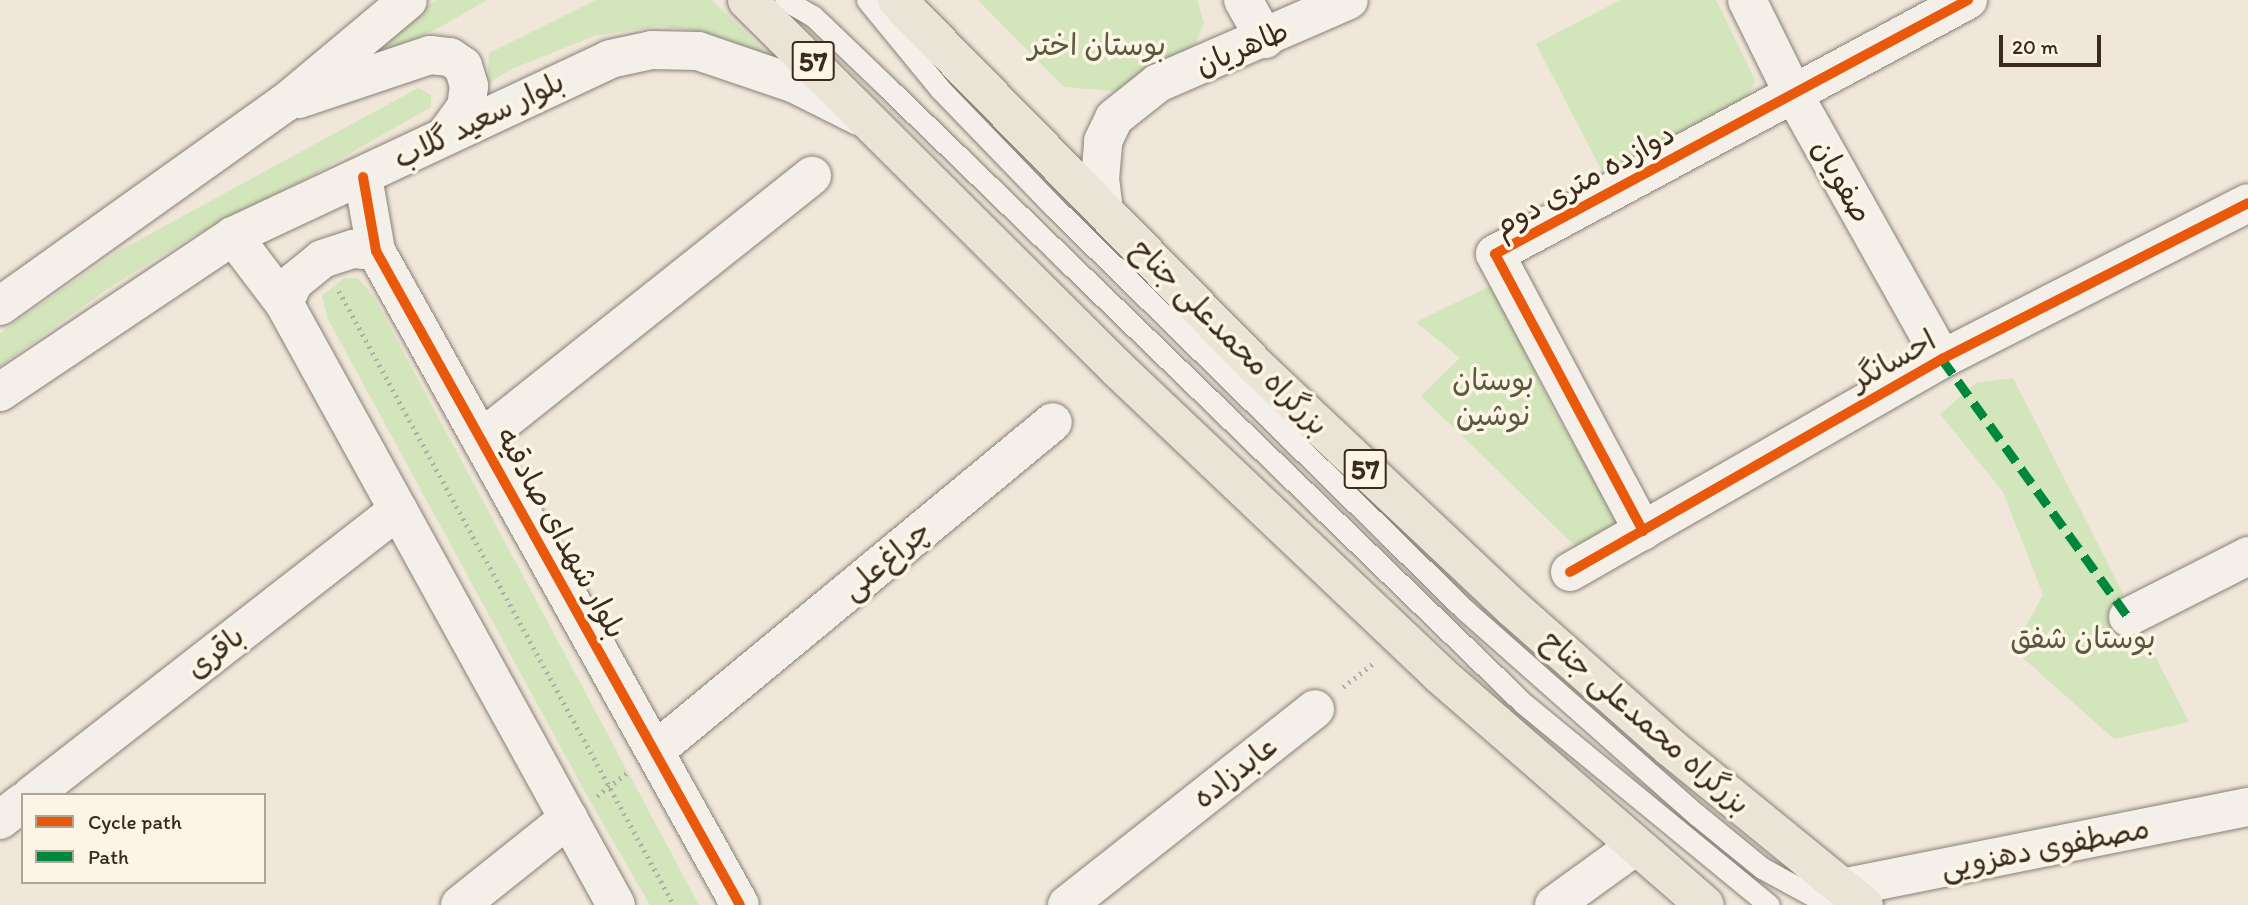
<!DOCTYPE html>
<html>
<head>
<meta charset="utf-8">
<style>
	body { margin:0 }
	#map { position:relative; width:2248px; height:905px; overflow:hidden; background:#f0e7da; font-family:Itim,"Playpen Sans Arabic",sans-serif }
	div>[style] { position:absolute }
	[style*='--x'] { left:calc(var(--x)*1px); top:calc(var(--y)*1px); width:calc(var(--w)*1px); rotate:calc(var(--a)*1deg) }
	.green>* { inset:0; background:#d3e5ba }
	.path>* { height:4.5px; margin-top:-2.25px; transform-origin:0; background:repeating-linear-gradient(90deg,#b2ada6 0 2px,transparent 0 7px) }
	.roads { filter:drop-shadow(0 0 2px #888078) drop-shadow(0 0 2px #888078) }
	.service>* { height:21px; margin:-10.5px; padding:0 10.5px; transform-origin:10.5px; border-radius:10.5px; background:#f4f0e9 }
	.minor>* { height:38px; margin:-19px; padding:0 19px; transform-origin:19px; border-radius:19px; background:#f4f0e9 }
	.tertiary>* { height:38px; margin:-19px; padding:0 19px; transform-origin:19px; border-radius:19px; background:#f4f0e9 }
	.secondary>* { height:38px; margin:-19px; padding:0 19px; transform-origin:19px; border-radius:19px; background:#f4f0e9 }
	.trunk>* { height:38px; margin:-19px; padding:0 19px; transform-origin:19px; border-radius:19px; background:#eae4d7 }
	.quiet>* { height:9px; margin-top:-4.5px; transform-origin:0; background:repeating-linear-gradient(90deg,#00873e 0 18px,transparent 0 27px) }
	.cycleway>* { height:10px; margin:-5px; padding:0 5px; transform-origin:5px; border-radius:5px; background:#e8590c }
	span { translate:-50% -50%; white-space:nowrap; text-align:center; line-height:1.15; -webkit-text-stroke:7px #fcf5e5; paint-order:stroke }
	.shield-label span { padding:2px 5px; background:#fcf5e5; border:2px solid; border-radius:5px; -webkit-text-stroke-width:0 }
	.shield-label { font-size:28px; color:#3b2a1e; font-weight:700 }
	.park-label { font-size:30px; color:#5b583e }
	.street-label { font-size:30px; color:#3b2a1e }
	.legend { position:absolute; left:21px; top:793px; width:245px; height:91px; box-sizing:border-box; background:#fcf5e5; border:2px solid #afa495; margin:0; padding:9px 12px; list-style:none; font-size:21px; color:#3b2a1e }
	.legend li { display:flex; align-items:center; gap:14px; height:35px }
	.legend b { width:35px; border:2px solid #afa495 }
	.scale { position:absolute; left:1999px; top:35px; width:102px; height:32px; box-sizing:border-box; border:4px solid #3b2a1e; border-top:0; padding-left:9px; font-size:21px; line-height:24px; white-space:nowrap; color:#3b2a1e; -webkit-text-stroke:5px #fcf5e5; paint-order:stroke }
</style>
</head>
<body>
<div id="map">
	<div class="green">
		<div style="clip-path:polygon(436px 0,487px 0,442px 26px,308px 88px)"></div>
		<div style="clip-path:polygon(596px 0,712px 0,771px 58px,705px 32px,658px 26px,594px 36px,512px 69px,487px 84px,489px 53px)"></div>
		<div style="clip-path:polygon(978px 0,1197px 0,1204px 23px,1195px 45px,1115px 91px,1064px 87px)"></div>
		<div style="clip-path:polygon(1620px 0,1716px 0,1755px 80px,1748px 98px,1604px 175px,1536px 44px)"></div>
		<div style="clip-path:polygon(418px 88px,431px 95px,431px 107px,302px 181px,191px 237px,106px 290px,0 366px,0 333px,117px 252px)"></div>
		<div style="clip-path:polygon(344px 278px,358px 278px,374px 297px,699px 905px,650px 905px,590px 801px,328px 319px,322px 296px)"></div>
		<div style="clip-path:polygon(1492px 285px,1552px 407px,1618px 523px,1578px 549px,1421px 396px,1460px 358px,1416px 322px)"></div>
		<div style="clip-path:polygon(2013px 378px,2189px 722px,2114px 739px,2013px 649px,2043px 595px,2003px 492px,1940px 414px,1976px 383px)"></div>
	</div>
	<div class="path">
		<div style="--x:339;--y:291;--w:699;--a:61.38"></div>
		<div style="--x:1343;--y:687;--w:41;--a:-38"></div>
		<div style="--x:597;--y:796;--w:37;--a:-38"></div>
	</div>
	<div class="roads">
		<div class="service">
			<div style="--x:785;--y:0;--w:32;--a:30"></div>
			<div style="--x:813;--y:16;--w:104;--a:43.8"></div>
			<div style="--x:888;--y:88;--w:884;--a:44.08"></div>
			<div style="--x:1523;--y:703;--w:318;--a:39.4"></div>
			<div style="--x:867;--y:0;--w:115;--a:50.6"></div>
			<div style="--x:940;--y:89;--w:164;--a:46"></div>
			<div style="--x:1054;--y:207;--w:574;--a:44.44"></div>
			<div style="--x:1464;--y:609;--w:311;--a:41.5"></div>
			<div style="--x:1697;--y:815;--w:84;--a:39.2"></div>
			<div style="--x:1762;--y:868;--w:77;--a:28.6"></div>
		</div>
		<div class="minor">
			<div style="--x:1243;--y:0;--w:45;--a:60.6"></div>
			<div style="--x:1747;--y:0;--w:104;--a:63.7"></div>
			<div style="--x:1793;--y:93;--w:305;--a:60.7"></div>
			<div style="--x:1104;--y:211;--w:32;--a:-97"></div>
			<div style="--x:1100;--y:179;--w:38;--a:-85"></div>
			<div style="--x:1103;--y:141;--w:25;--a:-64"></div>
			<div style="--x:1114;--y:118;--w:56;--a:-38.5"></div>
			<div style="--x:1158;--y:83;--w:208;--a:-23.5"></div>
			<div style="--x:481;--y:439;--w:423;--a:-38.5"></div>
			<div style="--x:1643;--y:531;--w:314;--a:-118.1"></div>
			<div style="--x:1495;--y:254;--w:537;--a:-28.24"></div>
			<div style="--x:1570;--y:572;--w:429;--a:-29.8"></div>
			<div style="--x:1942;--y:359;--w:343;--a:-27"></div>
			<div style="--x:2128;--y:617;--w:135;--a:-26.9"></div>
			<div style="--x:655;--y:751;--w:516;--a:-39.58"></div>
			<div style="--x:32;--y:795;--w:464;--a:-37.9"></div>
			<div style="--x:0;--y:820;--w:29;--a:-38"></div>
			<div style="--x:1842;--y:888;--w:414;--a:-11.3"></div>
			<div style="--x:460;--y:905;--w:139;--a:-38.6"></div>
			<div style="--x:1067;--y:905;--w:316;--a:-38.3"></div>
			<div style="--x:1554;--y:905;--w:99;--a:-35.9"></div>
		</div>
		<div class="tertiary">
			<div style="--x:363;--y:177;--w:75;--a:80"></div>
			<div style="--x:376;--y:251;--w:748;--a:60.9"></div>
			<div style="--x:233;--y:236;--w:84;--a:52.7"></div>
			<div style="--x:284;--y:303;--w:687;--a:61.12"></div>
			<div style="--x:284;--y:303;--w:23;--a:-65"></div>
			<div style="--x:294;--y:282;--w:36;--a:-39"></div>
			<div style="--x:322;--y:259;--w:33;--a:-18"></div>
			<div style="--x:353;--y:249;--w:23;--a:5"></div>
		</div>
		<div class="secondary">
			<div style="--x:299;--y:99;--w:138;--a:-18.6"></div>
			<div style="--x:430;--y:55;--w:20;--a:6"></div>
			<div style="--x:450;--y:57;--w:16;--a:35"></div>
			<div style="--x:463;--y:66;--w:21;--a:73"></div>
			<div style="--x:469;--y:86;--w:21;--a:98"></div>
			<div style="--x:466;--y:107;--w:34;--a:126"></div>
			<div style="--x:0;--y:306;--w:350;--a:-35.5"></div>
			<div style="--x:285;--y:103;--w:160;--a:-39.9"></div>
			<div style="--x:0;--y:392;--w:280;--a:-33.8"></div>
			<div style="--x:233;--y:236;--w:416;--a:-25.1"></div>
			<div style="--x:610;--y:59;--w:43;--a:-12.1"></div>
			<div style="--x:652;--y:50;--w:46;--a:1.2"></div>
			<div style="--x:698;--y:51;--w:102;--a:18.8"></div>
			<div style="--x:795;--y:84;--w:72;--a:26.6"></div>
		</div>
		<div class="trunk">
			<div style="--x:747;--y:0;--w:523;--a:44.85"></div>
			<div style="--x:1118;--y:369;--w:443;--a:43.5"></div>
			<div style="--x:1439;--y:674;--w:352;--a:41"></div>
			<div style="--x:897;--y:0;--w:514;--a:45.55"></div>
			<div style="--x:1257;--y:367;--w:353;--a:43.3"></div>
			<div style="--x:1514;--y:609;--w:208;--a:41.5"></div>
			<div style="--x:1670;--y:747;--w:250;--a:39.2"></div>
		</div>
	</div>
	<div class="quiet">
		<div style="--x:1942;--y:359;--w:318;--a:54.2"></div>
	</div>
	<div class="cycleway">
		<div style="--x:363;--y:177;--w:75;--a:80"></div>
		<div style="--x:376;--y:251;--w:748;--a:60.9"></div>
		<div style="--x:1643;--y:531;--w:314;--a:-118.1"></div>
		<div style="--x:1495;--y:254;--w:537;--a:-28.24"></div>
		<div style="--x:1570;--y:572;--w:429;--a:-29.8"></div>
		<div style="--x:1942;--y:359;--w:343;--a:-27"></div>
	</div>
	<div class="shield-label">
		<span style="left:813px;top:61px">57</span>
		<span style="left:1365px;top:469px">57</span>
	</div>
	<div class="park-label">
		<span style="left:1097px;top:45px">بوستان اختر</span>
		<span style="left:1493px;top:397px">بوستان<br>نوشین</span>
		<span style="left:2083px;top:638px">بوستان شفق</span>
	</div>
	<div class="street-label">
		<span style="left:1242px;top:48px;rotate:-23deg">طاهریان</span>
		<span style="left:479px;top:120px;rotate:-26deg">بلوار سعید گلاب</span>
		<span style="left:1584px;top:180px;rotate:-29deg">دوازده متری دوم</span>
		<span style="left:1842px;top:181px;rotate:61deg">صفویان</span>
		<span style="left:1230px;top:337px;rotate:45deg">بزرگراه محمدعلی جناح</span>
		<span style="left:1893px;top:360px;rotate:-29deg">احسانگر</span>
		<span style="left:561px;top:533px;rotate:61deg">بلوار شهدای صادقیه</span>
		<span style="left:886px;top:560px;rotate:-40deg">چراغ‌علی</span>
		<span style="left:215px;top:652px;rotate:-38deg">باقری</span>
		<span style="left:1646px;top:722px;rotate:41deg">بزرگراه محمدعلی جناح</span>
		<span style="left:1235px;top:772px;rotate:-38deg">عابدزاده</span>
		<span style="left:2045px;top:848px;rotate:-11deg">مصطفوی دهزویی</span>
	</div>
	<ul class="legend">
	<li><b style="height:9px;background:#e8590c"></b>Cycle path</li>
	<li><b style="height:9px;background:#00873e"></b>Path</li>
	</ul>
	<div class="scale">20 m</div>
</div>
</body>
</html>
